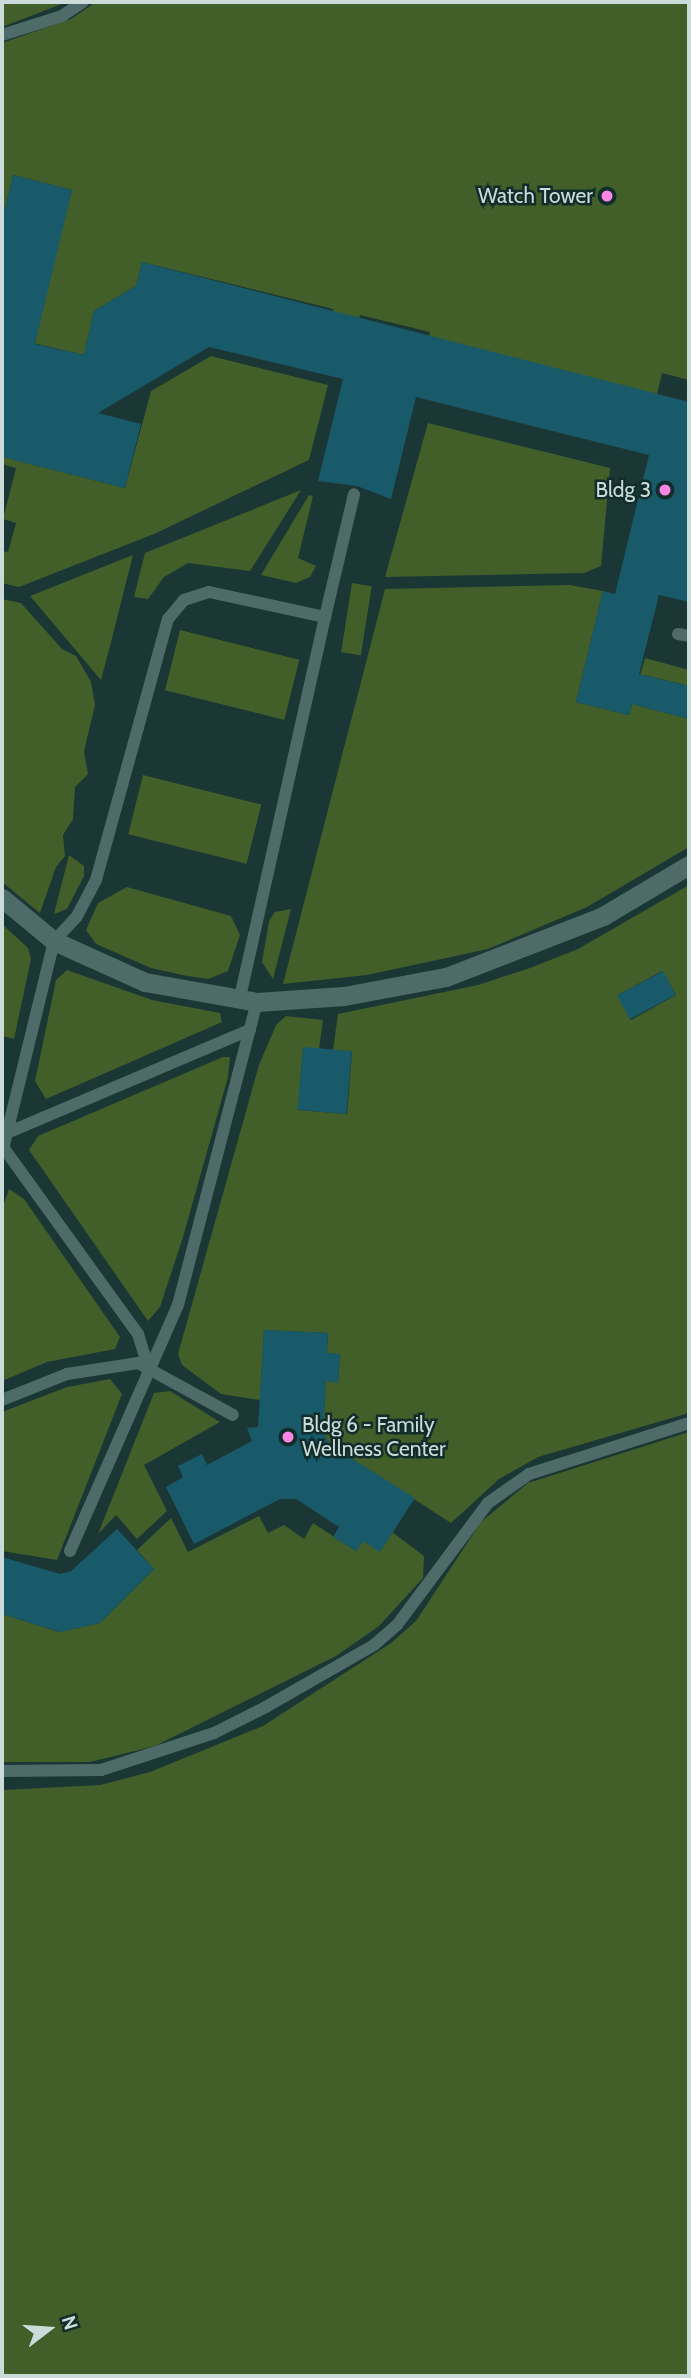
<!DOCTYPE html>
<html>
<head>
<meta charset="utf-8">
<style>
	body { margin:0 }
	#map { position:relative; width:691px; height:2378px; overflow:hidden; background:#1b3735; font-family:Cabin,sans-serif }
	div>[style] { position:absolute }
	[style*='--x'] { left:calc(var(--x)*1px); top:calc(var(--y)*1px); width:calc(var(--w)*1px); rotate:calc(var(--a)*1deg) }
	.green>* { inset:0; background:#425e29; transform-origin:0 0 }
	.building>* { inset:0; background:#18596a; transform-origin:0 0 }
	.service>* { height:12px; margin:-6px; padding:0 6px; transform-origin:6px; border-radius:6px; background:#4f6b69 }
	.minor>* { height:19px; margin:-9.5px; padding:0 9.5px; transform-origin:9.5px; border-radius:9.5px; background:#4f6b69 }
	.dots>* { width:19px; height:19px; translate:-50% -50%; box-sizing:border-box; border:4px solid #112d2b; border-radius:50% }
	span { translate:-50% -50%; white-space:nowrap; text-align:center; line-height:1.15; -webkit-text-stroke:5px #112d2b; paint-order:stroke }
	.poi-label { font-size:21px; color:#cbdbd9 }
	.right { translate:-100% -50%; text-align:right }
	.left { translate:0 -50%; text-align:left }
	.frame { position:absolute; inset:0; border:4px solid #cbdbd9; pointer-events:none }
	.north { position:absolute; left:14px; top:2294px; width:70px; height:70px; -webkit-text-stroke:5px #112d2b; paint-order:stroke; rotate:73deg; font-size:19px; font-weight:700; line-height:28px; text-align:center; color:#cbdbd9 }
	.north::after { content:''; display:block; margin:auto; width:24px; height:32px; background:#cbdbd9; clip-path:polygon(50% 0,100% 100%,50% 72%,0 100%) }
</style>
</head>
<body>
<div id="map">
	<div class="green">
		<div style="clip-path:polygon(2px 2px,67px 2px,2px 27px)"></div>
		<div style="clip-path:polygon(96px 2px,689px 2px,689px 380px,662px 373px,657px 394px,423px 361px,430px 332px,360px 315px,354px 340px,328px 333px,333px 309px,142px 262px,136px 286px,94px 311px,84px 355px,33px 343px,72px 190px,13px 175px,2px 221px,2px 43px,71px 19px)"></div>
		<div style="clip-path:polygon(211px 356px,328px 385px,309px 460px,154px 534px,19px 587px,2px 583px,2px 551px,8px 552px,16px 523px,3px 519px,16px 468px,2px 464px,2px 444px,22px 462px,125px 488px,151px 391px)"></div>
		<div style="clip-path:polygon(428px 423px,610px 468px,601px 566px,584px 573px,385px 577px)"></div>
		<div style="clip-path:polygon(301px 490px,250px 571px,188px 563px,164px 577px,148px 599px,134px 597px,145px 553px)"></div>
		<div style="clip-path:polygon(309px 495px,313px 496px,298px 558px,316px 566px,310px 577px,296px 583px,261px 575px)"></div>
		<div style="clip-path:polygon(133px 555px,111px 642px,101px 680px,30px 596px)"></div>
		<div style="left:352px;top:583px;width:20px;height:70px;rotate:9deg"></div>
		<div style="clip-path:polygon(570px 585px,603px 591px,576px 702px,629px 715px,645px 658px,689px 670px,689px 686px,644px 675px,636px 705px,689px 719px,689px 847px,587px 907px,488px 949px,367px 975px,283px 984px,385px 589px)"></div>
		<div style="clip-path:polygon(2px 599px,21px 603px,62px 649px,76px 656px,91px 682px,95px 705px,84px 751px,88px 774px,75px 787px,73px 819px,63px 835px,65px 856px,56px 867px,40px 913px,2px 882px)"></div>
		<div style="left:180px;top:630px;width:123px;height:62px;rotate:14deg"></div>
		<div style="left:143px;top:775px;width:122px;height:61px;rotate:14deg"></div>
		<div style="clip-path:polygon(69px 855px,84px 866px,84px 876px,67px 909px,54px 914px)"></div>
		<div style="clip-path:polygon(evenodd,689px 885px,689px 1413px,538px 1457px,499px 1479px,451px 1523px,330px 1445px,323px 1432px,326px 1381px,338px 1382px,340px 1355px,327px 1353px,328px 1333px,264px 1330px,260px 1400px,221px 1394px,182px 1365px,178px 1354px,259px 1065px,276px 1025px,286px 1016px,323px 1020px,319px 1049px,303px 1048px,298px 1110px,347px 1114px,352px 1052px,333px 1050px,338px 1014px,478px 985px,530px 968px,578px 949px,689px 885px,662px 971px,676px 995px,631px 1020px,618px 995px,662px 971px)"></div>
		<div style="clip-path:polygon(127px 887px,231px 916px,240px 935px,228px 971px,208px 979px,187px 976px,151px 968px,96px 944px,86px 930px,98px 903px)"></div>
		<div style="clip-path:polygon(291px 909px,273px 979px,262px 962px,269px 921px,275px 912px)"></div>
		<div style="clip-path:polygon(2px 924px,28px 948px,31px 959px,14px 1039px,2px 1036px)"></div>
		<div style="clip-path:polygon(67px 970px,152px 1000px,220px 1013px,222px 1022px,46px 1099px,35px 1081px,56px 980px)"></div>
		<div style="clip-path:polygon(223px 1057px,230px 1057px,228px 1077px,183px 1237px,160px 1307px,148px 1321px,29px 1150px,38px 1136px)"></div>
		<div style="clip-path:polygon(9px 1189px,24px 1199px,120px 1337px,115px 1349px,47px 1362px,2px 1381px,2px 1209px)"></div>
		<div style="clip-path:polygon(110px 1379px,122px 1394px,57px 1560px,2px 1551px,2px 1412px,67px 1387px)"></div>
		<div style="clip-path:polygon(170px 1391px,220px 1422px,144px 1465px,167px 1511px,137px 1539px,116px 1515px,98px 1534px,154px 1393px)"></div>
		<div style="clip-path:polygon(689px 1432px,689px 2376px,2px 2376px,2px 1790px,100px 1785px,150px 1772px,263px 1726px,391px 1643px,416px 1621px,481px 1522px,528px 1483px)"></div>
		<div style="clip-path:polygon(259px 1516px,268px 1533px,284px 1525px,304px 1539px,313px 1523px,356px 1551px,363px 1541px,392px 1532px,424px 1556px,423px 1578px,379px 1626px,336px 1656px,155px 1746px,90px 1762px,2px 1762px,2px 1614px,59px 1632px,100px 1623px,154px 1569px,137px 1550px,171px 1518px,188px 1552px)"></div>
	</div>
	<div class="building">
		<div style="clip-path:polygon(13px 175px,72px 190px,35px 344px,84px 355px,94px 311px,136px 286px,142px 262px,689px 402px,689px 602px,659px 595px,639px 674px,689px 686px,689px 719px,632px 704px,629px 715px,576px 702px,603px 591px,615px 594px,649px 455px,416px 397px,391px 499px,357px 486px,318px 481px,343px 379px,209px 347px,98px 413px,141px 424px,125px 488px,2px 457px,2px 221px)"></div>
		<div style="left:663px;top:971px;width:27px;height:52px;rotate:62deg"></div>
		<div style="left:303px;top:1047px;width:49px;height:63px;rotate:5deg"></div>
		<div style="clip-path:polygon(264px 1330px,328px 1333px,327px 1353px,340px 1354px,338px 1383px,326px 1381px,323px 1432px,330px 1445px,415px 1498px,380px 1552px,363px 1541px,356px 1551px,333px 1537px,339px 1527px,296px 1499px,280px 1499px,194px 1544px,166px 1487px,183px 1477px,178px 1466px,202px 1454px,207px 1465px,252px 1441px,247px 1428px,258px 1427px)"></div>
		<div style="clip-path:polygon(117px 1529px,154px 1569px,100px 1623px,60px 1632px,2px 1614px,2px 1557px,60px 1574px,71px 1571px)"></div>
	</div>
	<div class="service">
		<div style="--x:2;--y:35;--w:63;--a:-17.6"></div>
		<div style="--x:62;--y:16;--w:25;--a:-34"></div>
		<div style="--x:325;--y:617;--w:126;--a:-76.7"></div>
		<div style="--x:678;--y:634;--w:11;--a:10"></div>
		<div style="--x:7;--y:1133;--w:264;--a:-23"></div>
		<div style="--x:3;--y:1147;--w:231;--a:54.2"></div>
		<div style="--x:138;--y:1334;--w:34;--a:73"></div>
		<div style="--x:2;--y:1153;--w:218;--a:-76.2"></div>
		<div style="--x:54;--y:941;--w:34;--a:-47"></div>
		<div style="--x:77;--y:916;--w:41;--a:-62.2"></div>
		<div style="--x:96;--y:880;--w:271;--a:-74.6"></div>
		<div style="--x:168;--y:619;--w:25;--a:-50"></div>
		<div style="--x:184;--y:600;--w:26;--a:-18"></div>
		<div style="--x:209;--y:592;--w:119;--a:12.2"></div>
		<div style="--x:325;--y:617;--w:394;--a:102.6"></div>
		<div style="--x:2;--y:1400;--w:70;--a:-21.8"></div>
		<div style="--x:67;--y:1374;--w:72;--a:-8.8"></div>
		<div style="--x:138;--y:1363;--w:108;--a:28.7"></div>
		<div style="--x:70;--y:1551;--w:269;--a:-66.3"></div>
		<div style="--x:178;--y:1305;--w:313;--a:-75.4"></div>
		<div style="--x:2;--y:1771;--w:99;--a:-0.6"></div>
		<div style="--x:101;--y:1770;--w:119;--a:-18.1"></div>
		<div style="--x:214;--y:1733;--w:56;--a:-26.6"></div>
		<div style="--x:264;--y:1708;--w:127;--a:-29.8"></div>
		<div style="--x:374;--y:1645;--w:30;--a:-41"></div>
		<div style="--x:397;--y:1625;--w:152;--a:-53.3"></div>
		<div style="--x:488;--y:1503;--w:50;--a:-35.3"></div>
		<div style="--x:529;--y:1474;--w:168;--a:-17.7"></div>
	</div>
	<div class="minor">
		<div style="--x:2;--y:898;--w:67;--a:39.6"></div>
		<div style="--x:54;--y:941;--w:100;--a:24.3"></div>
		<div style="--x:145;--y:982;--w:114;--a:10.1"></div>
		<div style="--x:257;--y:1002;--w:87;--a:-3.9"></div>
		<div style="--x:344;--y:996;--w:104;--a:-10.6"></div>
		<div style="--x:446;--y:977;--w:168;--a:-21.2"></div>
		<div style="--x:603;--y:916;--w:100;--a:-30.7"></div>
	</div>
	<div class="dots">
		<div style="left:607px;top:196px;background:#fc86e4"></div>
		<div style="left:665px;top:490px;background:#fc86e4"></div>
		<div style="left:288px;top:1437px;background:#fc86e4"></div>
	</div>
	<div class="poi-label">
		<span class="right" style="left:593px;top:196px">Watch Tower</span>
		<span class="right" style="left:651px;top:490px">Bldg 3</span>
		<span class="left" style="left:302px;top:1437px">Bldg 6 - Family<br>Wellness Center</span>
	</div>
	<div class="frame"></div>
	<div class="north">N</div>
</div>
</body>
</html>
